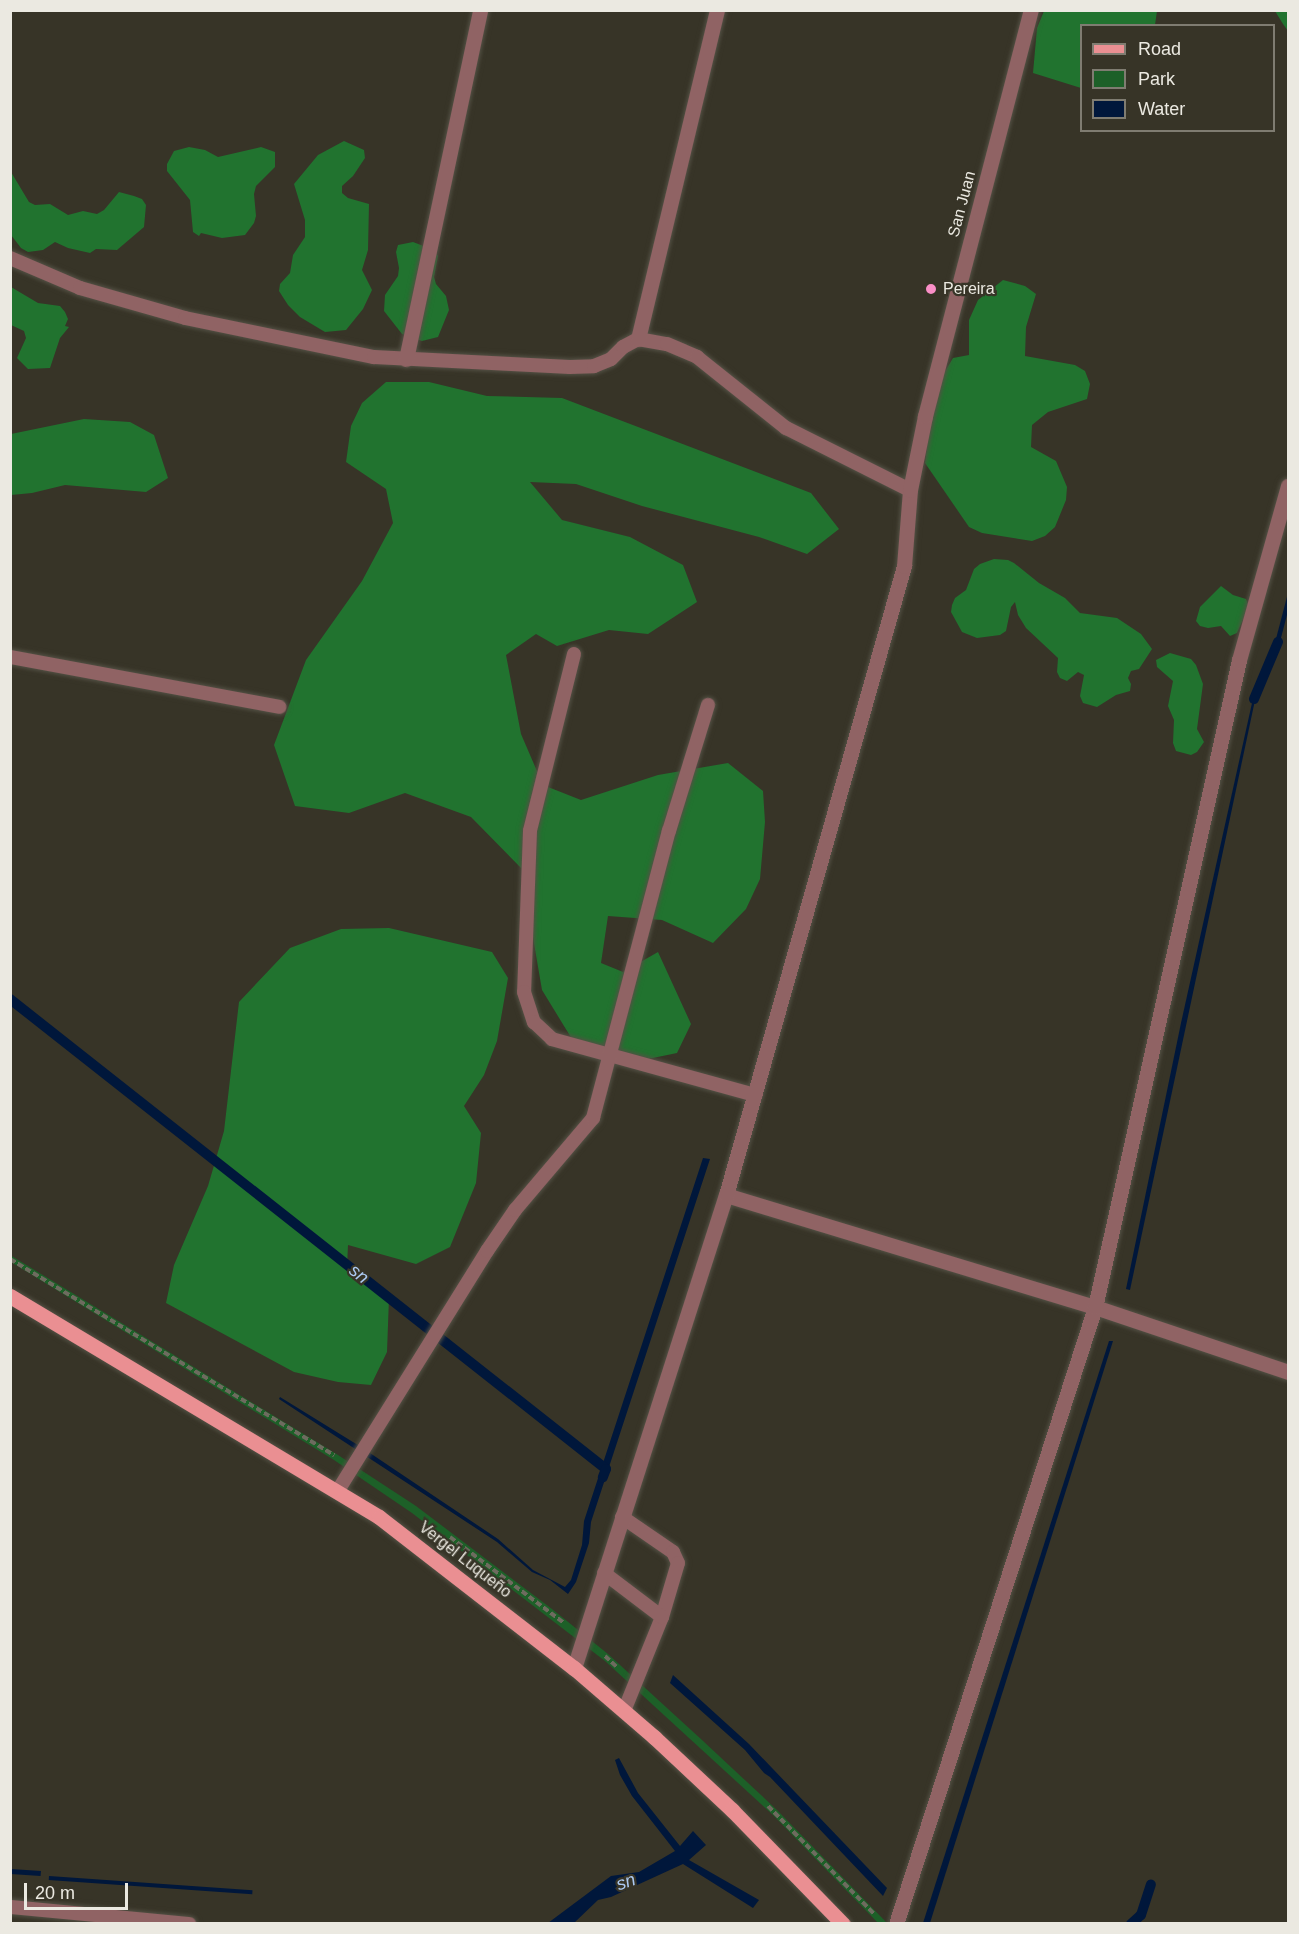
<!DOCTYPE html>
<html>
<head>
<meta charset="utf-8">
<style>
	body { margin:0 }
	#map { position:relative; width:1299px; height:1934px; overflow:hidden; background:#373427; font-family:Helvetica,sans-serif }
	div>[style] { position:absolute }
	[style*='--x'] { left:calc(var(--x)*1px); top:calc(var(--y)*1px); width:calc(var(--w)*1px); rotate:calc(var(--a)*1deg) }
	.green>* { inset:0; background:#1d6028 }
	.forest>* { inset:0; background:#21732f }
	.water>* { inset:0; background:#00173b; transform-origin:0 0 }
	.stream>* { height:10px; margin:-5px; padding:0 5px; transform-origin:5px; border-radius:5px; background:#00173b }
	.path>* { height:4px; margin-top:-2px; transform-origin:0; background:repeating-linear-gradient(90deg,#6e6b5f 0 6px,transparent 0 9px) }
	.roads { filter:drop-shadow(0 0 2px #545145) drop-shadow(0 0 2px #545145) }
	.lane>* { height:14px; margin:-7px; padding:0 7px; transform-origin:7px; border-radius:7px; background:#906364 }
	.street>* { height:15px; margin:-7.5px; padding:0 7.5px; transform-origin:7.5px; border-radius:7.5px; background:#906364 }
	.primary>* { height:15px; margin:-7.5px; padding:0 7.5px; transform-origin:7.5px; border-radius:7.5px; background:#ea8f92 }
	.dots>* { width:16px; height:16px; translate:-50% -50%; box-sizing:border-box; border:3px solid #373427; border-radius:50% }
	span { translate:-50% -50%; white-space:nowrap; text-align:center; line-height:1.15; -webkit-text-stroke:4.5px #373427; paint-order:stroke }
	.street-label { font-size:16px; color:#ebe9e1 }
	.poi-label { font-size:16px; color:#ebe9e1 }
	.left { translate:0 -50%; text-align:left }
	.water-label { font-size:18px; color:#acc9f1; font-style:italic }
	.frame { position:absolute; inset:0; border:12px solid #ebe9e1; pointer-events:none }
	.legend { position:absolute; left:1080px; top:24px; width:195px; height:108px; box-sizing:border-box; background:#373427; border:2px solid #7f7c71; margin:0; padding:8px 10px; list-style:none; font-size:18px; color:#ebe9e1 }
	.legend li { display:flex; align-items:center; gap:12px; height:30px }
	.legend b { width:30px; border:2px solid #7f7c71 }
	.scale { position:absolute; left:24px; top:1883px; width:104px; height:27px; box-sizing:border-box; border:3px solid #ebe9e1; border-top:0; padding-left:8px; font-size:18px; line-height:21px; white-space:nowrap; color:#ebe9e1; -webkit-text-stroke:4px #373427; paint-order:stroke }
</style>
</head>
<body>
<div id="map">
	<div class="green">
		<div style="clip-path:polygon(10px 1255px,338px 1455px,416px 1506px,552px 1609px,608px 1654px,702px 1740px,777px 1810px,887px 1923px,878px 1923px,773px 1815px,605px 1661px,412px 1513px,334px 1460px,11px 1262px)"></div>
	</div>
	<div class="forest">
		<div style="clip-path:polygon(1044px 11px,1044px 10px,1157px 11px,1155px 25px,1082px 26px,1081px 88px,1033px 73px,1037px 28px)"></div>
		<div style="clip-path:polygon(1275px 11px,1288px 11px,1288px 31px,1283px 24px)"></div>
		<div style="clip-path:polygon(344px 141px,364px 150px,365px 158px,353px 176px,342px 186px,342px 193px,348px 198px,369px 204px,368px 250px,362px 270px,372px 290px,363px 309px,346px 330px,325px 332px,300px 317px,288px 305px,279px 291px,280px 284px,290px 273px,293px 255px,305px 237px,305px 220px,294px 184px,318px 155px)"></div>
		<div style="clip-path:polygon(189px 147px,205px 150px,218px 157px,261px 147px,275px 152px,275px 167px,256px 186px,254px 194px,256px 216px,254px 223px,245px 235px,222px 238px,201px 233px,199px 236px,193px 232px,190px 200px,167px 171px,167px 164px,174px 151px)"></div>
		<div style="clip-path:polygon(11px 172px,29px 202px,35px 205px,50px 204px,68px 215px,83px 211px,97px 214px,104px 210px,119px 192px,134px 196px,142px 199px,146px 205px,144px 227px,117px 250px,96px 249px,90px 253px,68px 248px,55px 242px,43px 250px,28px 252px,21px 248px,11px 235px)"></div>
		<div style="clip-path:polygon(413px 242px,434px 250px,438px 256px,434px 277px,436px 284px,446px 296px,449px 310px,438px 337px,422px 341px,402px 334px,384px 311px,385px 295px,398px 276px,399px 268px,396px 252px,398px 245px)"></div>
		<div style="clip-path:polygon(1003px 280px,1025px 286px,1036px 294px,1026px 327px,1025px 356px,1075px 365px,1085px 371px,1090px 384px,1087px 399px,1048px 412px,1032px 425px,1031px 447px,1056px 461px,1067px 487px,1066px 500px,1055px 527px,1045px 536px,1032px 541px,982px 533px,969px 527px,925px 463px,931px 409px,941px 378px,953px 358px,969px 355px,969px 320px,978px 300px)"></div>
		<div style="clip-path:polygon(11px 287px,38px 303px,60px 306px,65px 312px,68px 319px,65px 326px,69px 327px,60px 338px,50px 368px,28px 369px,17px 358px,26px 338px,24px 331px,11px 325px)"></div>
		<div style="clip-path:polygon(386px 382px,429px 382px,487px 396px,562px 398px,811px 493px,839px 529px,807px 554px,759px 537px,642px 506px,576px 484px,530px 482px,562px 520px,630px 537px,683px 565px,697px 602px,648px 634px,609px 630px,557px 646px,536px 634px,506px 655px,521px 734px,543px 785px,581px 800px,658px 775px,728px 763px,763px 791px,765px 822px,760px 879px,746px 909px,713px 943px,662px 920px,608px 916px,601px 963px,623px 972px,658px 952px,691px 1024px,677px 1053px,648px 1059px,575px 1044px,542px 990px,521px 868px,471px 817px,405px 793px,349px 813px,295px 806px,274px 745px,306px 660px,362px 581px,393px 523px,386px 489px,346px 462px,351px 426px,362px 403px)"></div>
		<div style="clip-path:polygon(84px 419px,130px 422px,154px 435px,168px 478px,146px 492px,65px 485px,32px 493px,11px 495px,11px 434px)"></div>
		<div style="clip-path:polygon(994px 559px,1008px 560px,1014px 563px,1039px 583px,1065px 598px,1080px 613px,1117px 618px,1141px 634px,1152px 649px,1139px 669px,1131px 671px,1128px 678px,1131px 684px,1130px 691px,1116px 695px,1097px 707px,1083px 703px,1080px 696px,1084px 675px,1078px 672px,1067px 681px,1060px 678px,1057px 672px,1058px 658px,1026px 628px,1018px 615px,1015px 602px,1011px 607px,1006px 631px,1000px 635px,977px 638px,962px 632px,951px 612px,952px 605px,955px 598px,966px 590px,974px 569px,980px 564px)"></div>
		<div style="clip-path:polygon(1221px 586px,1233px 595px,1246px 599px,1249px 606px,1237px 633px,1230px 636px,1221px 626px,1208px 628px,1200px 626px,1196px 621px,1200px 607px)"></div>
		<div style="clip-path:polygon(1170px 653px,1191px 659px,1196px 665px,1203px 684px,1197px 729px,1204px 742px,1197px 752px,1191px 755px,1176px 751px,1173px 743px,1174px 720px,1168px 706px,1173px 681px,1157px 667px,1156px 660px)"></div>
		<div style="clip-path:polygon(389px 928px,492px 952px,508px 978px,497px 1041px,484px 1075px,464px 1106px,481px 1133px,476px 1183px,450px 1247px,416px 1264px,348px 1245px,347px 1268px,389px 1298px,387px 1352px,371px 1385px,338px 1382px,294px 1372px,166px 1303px,174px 1265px,208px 1186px,224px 1131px,239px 1002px,290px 948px,341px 929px)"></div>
	</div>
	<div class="water">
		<div style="clip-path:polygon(1288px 593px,1288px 611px,1276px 657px,1272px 654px)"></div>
		<div style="clip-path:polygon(1256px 685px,1258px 686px,1130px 1290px,1126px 1289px,1181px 1023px)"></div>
		<div style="clip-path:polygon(703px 1158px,710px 1159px,591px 1522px,589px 1543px,576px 1582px,568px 1594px,550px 1580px,532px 1572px,497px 1542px,279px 1399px,280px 1397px,361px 1447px,498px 1539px,533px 1570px,565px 1587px,571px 1580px,582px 1545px,584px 1521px)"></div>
		<div style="clip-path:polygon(1109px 1341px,1113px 1341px,930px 1923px,923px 1923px)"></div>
		<div style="clip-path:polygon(673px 1675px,749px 1744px,887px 1888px,883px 1896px,770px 1777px,764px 1773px,745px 1750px,670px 1683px)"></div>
		<div style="clip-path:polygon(619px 1758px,638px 1793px,680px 1846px,693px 1831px,706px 1845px,689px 1860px,759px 1900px,753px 1908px,683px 1864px,611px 1897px,598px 1900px,574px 1923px,548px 1923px,611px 1876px,639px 1872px,675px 1851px,632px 1796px,620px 1775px,615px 1760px)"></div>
		<div style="left:11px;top:1869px;width:30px;height:5px;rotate:4deg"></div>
		<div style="left:49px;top:1876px;width:204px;height:4px;rotate:4deg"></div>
	</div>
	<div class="stream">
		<div style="--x:1254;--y:699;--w:62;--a:-67.2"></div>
		<div style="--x:10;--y:999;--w:759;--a:38.26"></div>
		<div style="--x:606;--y:1469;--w:9;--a:111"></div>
		<div style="--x:1131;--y:1924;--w:13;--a:-42"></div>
		<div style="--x:1141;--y:1915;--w:32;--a:-72"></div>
	</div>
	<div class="path">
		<div style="--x:10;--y:1259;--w:379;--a:31.2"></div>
		<div style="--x:450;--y:1537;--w:143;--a:37"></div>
		<div style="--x:605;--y:1656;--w:16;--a:43"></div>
		<div style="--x:768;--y:1806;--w:151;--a:45.5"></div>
	</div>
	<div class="roads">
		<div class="lane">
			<div style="--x:10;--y:258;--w:76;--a:23.2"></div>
			<div style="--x:80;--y:288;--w:109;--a:15.9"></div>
			<div style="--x:185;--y:318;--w:193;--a:11.7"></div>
			<div style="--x:374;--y:357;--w:196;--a:2.9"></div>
			<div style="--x:570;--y:367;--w:24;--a:-2"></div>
			<div style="--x:594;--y:366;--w:18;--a:-22"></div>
			<div style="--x:611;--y:359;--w:17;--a:-45"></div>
			<div style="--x:623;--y:347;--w:17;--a:-28"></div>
			<div style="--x:638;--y:339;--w:29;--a:10"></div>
			<div style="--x:667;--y:344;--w:33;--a:23"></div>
			<div style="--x:697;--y:357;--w:114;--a:38.6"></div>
			<div style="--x:786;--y:428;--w:139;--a:26.6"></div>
			<div style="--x:574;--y:654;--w:182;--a:104"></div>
			<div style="--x:530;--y:831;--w:161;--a:92.1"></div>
			<div style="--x:524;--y:992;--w:32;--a:72"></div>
			<div style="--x:534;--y:1022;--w:25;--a:43"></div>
			<div style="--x:552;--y:1039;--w:211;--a:15.4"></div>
			<div style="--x:10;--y:657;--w:274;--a:10.5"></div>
			<div style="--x:337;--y:1492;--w:284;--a:-58.1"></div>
			<div style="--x:487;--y:1251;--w:50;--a:-55.7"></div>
			<div style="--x:515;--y:1210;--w:121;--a:-49.7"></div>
			<div style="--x:593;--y:1118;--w:297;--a:-75.2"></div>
			<div style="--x:669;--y:831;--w:132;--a:-72.8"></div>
			<div style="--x:622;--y:1517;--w:62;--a:34.5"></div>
			<div style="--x:673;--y:1552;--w:12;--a:66"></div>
			<div style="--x:678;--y:1563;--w:56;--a:106.5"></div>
			<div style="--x:662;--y:1617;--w:101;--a:112"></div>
			<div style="--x:604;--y:1573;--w:73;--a:37.2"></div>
			<div style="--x:10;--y:1907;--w:180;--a:5.4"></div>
		</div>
		<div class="street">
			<div style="--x:638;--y:339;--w:338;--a:-76.5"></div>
			<div style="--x:406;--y:359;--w:357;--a:-78"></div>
			<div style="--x:726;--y:1195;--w:386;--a:16.9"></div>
			<div style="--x:1095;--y:1307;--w:204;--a:18.6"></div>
			<div style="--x:574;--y:1668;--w:497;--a:-72.2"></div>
			<div style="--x:726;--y:1195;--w:654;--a:-74.2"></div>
			<div style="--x:904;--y:566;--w:76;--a:-85.5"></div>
			<div style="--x:910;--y:490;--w:76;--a:-78.5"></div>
			<div style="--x:925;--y:416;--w:420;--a:-75.4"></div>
			<div style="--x:896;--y:1924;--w:648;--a:-72.12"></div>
			<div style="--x:1095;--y:1307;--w:663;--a:-77.45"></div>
			<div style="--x:1239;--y:660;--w:181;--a:-74.3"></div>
		</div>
		<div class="primary">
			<div style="--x:10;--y:1296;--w:430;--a:30.9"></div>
			<div style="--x:379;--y:1517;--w:247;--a:37.8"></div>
			<div style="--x:574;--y:1668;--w:106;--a:40.8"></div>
			<div style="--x:654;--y:1737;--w:107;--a:43.1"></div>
			<div style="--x:732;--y:1810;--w:159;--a:45.8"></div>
		</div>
	</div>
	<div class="dots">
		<div style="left:931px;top:289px;background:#fa8fc7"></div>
	</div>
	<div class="street-label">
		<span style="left:962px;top:204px;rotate:-75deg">San Juan</span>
		<span style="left:465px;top:1560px;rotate:38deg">Vergel Luqueño</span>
	</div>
	<div class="poi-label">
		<span class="left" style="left:943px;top:289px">Pereira</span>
	</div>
	<div class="water-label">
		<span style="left:359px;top:1274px;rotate:38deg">sn</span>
		<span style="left:626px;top:1882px;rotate:-19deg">sn</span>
	</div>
	<div class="frame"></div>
	<ul class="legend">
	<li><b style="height:8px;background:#ea8f92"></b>Road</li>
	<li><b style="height:16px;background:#1d6028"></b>Park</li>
	<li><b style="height:16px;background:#00173b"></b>Water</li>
	</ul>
	<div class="scale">20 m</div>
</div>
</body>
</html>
